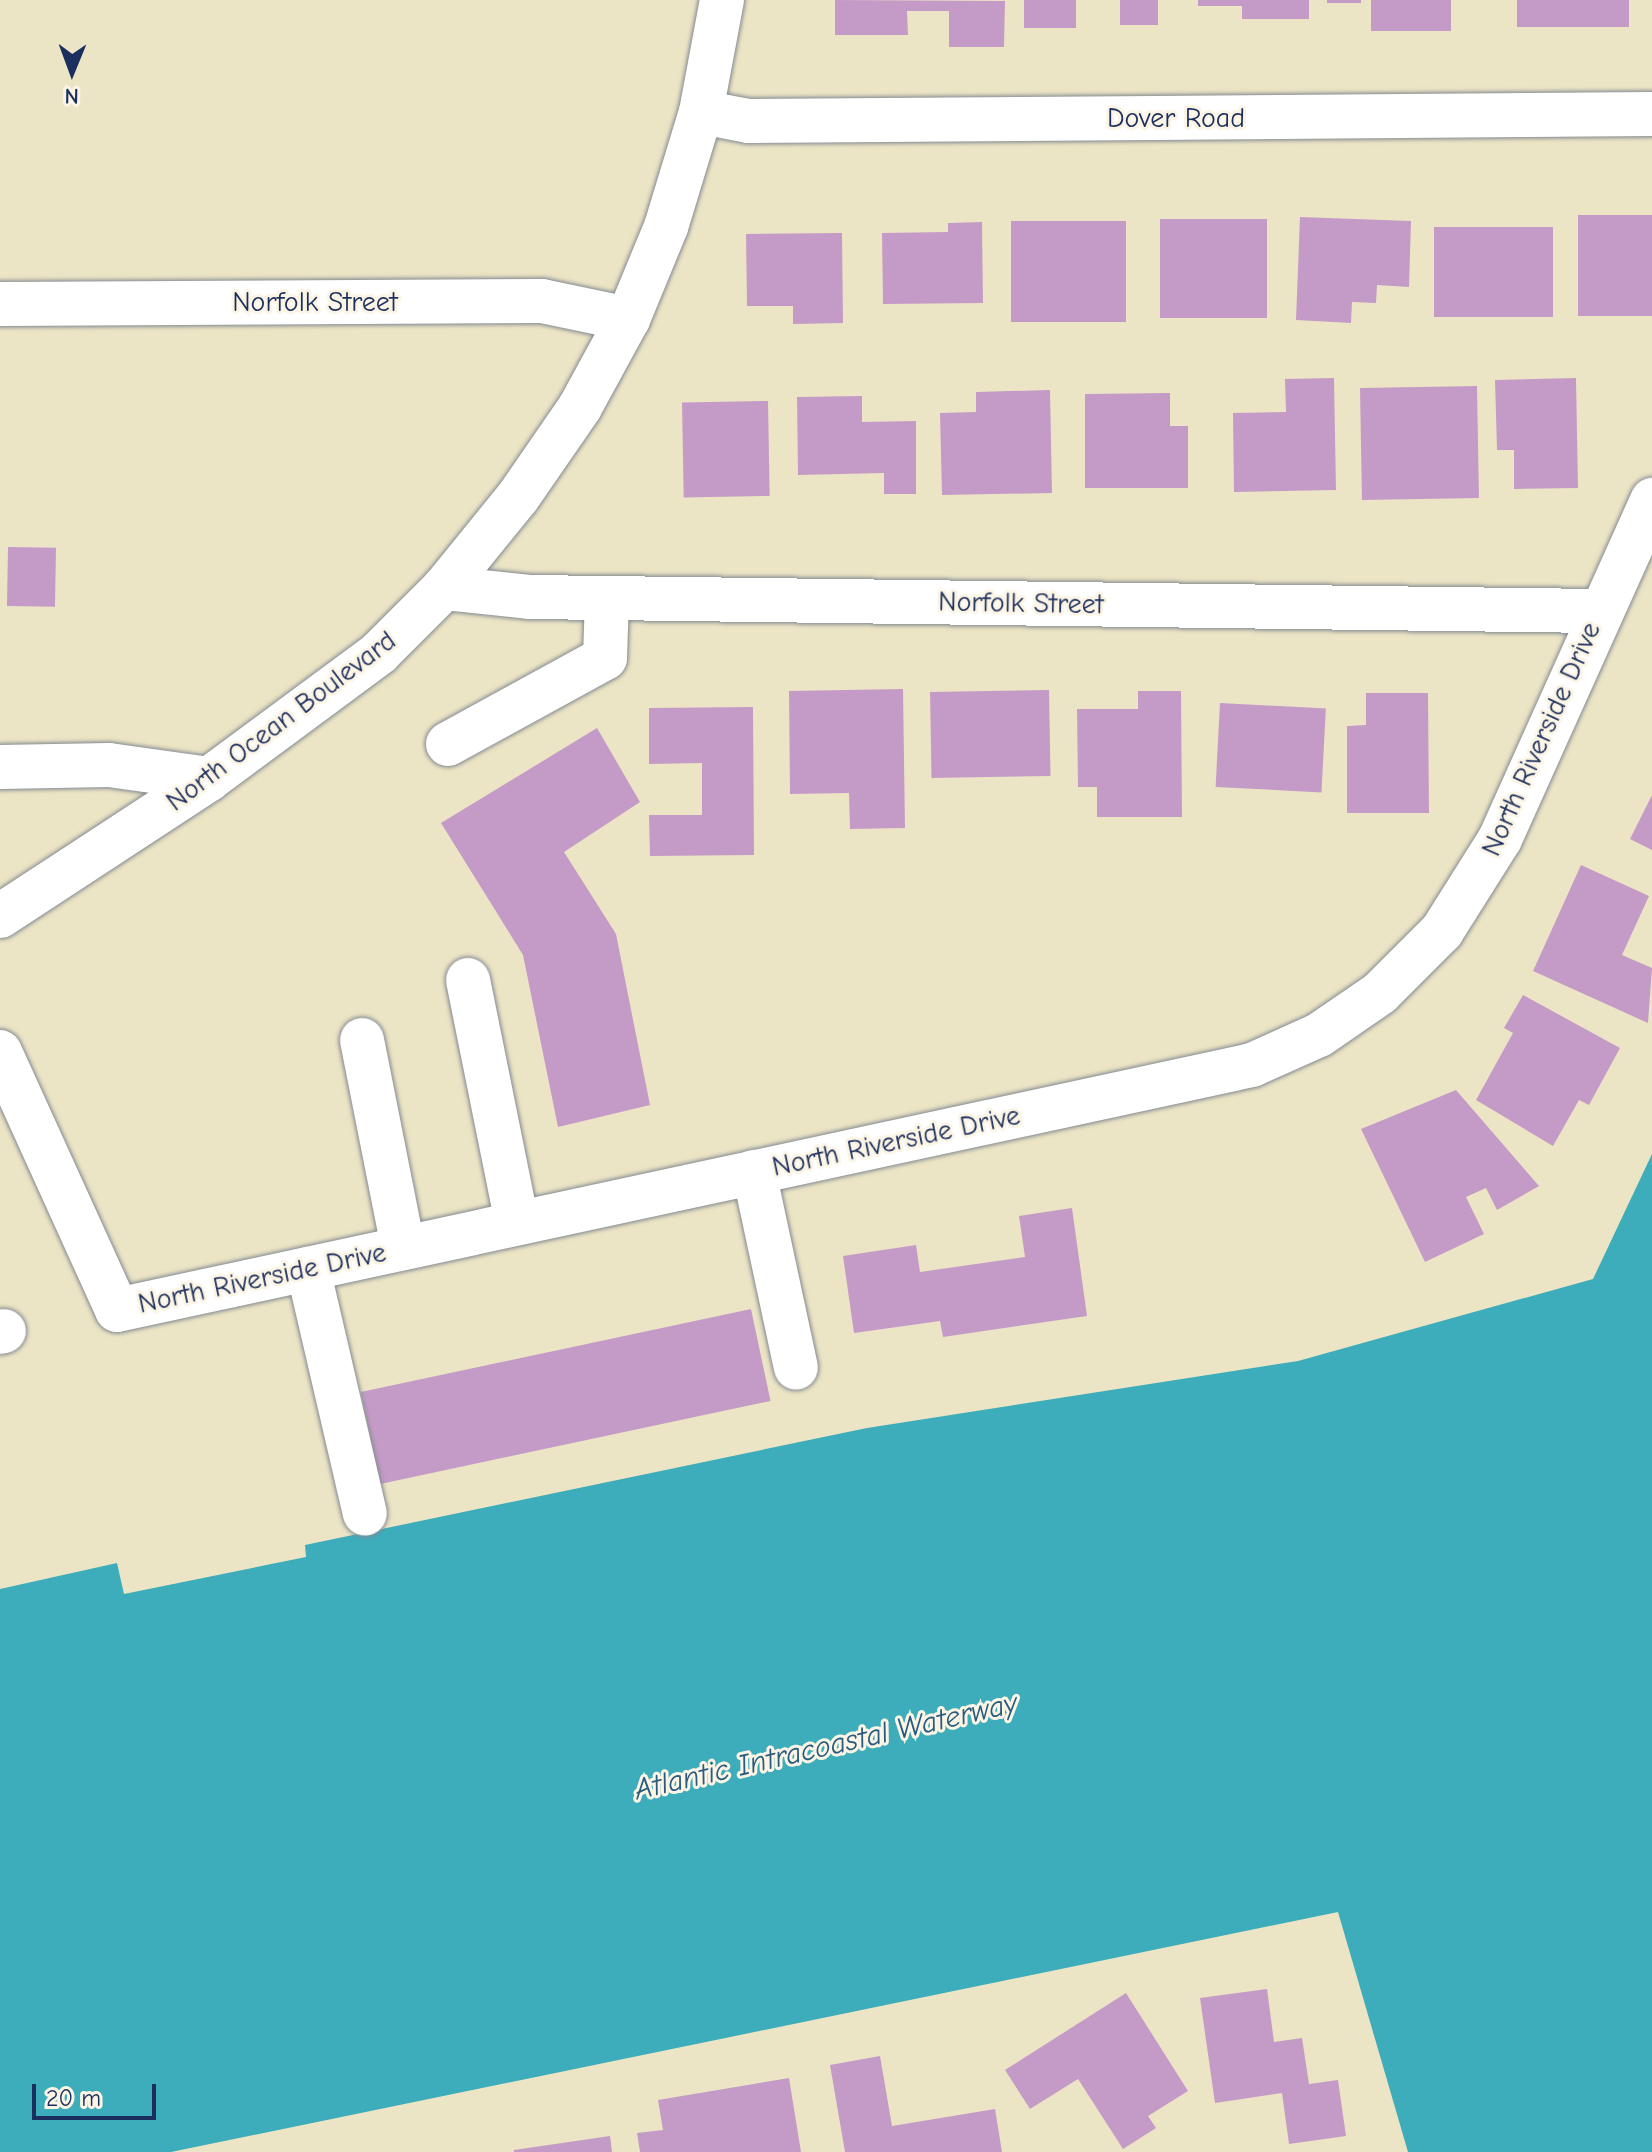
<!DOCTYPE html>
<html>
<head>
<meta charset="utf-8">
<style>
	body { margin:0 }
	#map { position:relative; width:1652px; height:2152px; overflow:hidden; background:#ece5c5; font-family:"Comic Neue",sans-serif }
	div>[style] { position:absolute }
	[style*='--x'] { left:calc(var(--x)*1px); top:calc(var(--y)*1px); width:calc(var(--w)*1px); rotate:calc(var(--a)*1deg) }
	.water>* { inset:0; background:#3dacbb }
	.building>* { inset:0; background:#c49bc7; transform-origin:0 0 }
	.roads { filter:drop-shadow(0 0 2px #848a92) drop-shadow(0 0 2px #848a92) }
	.minor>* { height:44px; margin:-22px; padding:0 22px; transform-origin:22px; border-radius:22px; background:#fff }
	.major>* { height:44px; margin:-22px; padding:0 22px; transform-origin:22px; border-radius:22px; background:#fff }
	span { translate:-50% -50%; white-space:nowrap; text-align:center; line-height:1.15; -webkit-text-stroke:6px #fcf5e5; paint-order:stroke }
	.street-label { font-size:28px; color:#1b2f5e }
	.water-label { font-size:30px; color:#275b7f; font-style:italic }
	.north { position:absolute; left:32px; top:32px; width:80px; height:80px; -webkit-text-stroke:6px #fcf5e5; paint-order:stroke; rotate:181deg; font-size:22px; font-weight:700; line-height:32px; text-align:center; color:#1b2f5e }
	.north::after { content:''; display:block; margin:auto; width:28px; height:36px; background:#1b2f5e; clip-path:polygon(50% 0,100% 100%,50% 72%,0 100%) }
	.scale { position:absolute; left:32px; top:2084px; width:124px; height:36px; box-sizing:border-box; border:4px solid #1b2f5e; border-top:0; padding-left:10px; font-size:24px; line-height:28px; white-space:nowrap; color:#1b2f5e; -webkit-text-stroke:6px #fcf5e5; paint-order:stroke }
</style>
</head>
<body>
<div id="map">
	<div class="water">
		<div style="clip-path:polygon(1652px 1154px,1652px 2152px,1408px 2152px,1338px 1912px,171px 2152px,0 2152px,0 1589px,117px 1563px,124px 1594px,306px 1557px,305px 1545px,867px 1428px,1298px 1361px,1593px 1279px)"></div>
	</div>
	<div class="building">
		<div style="clip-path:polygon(835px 0,1005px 1px,1004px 47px,949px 47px,949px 11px,907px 11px,908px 35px,835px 35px)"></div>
		<div style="left:1024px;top:0;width:52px;height:28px"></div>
		<div style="left:1120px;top:0;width:38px;height:25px"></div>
		<div style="clip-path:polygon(1198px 0,1309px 0,1309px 19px,1242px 19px,1242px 6px,1198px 6px)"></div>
		<div style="left:1327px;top:0;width:34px;height:3px"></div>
		<div style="left:1371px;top:0;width:80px;height:31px"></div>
		<div style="left:1517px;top:0;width:112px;height:27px"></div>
		<div style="left:1652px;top:215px;width:101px;height:74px;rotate:90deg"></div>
		<div style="clip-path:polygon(1300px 217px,1411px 221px,1409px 287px,1377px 285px,1376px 303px,1352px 302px,1351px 323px,1296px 320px)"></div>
		<div style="left:1267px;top:219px;width:99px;height:107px;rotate:90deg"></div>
		<div style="left:1011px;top:221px;width:115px;height:101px"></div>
		<div style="clip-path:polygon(982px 222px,983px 303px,883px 304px,882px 233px,948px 232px,948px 223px)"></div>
		<div style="left:1434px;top:227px;width:119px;height:90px"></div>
		<div style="clip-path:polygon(842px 233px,843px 323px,793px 324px,793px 306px,747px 306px,746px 234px)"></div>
		<div style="clip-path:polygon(1334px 378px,1336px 490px,1234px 492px,1233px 413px,1286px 412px,1285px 379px)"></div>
		<div style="clip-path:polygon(1576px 378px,1578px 488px,1514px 489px,1514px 450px,1497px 450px,1495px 380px)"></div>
		<div style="left:1477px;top:386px;width:112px;height:117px;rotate:89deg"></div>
		<div style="clip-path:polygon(1050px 390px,1052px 493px,942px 495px,940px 413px,976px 412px,976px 392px)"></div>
		<div style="clip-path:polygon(1170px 393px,1170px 426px,1188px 426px,1188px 488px,1085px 488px,1085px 394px)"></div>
		<div style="clip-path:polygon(862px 396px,862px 422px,916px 421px,916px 494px,884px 494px,884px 473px,798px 475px,797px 397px)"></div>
		<div style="left:768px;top:401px;width:95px;height:86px;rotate:89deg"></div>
		<div style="left:8px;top:547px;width:48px;height:59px;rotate:1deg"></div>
		<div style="clip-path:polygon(903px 689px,905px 828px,850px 829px,849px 793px,790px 794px,789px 691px)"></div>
		<div style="left:1049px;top:690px;width:86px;height:119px;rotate:89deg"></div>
		<div style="clip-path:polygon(1138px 691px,1181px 691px,1182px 817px,1097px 817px,1097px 787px,1078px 787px,1077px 709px,1138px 709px)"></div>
		<div style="clip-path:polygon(1366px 693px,1428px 693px,1429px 813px,1347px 813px,1347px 726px,1366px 725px)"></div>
		<div style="left:1220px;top:703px;width:106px;height:84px;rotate:3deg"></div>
		<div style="clip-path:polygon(753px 707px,754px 855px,650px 856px,649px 815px,702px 815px,702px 763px,649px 764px,649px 708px)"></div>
		<div style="clip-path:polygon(597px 728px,640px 802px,564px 852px,616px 934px,650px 1105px,558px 1127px,523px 955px,441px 823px)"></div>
		<div style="clip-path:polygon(1652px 795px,1652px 850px,1630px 839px)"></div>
		<div style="clip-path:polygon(1581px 865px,1649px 896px,1622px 955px,1652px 968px,1648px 1023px,1533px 971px)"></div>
		<div style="clip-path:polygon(1523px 995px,1620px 1048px,1589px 1105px,1579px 1100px,1553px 1146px,1476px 1100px,1513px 1033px,1504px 1028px)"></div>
		<div style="clip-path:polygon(1456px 1090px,1539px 1186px,1497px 1210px,1486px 1188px,1466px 1197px,1484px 1234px,1425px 1262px,1361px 1129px)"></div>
		<div style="clip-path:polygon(1072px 1208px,1087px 1316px,943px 1337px,940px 1321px,854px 1333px,843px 1256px,916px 1245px,920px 1272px,1025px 1257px,1019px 1216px)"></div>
		<div style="left:751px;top:1309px;width:94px;height:399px;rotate:78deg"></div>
		<div style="clip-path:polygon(1267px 1989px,1274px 2042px,1302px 2038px,1309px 2084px,1338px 2080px,1346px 2136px,1289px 2144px,1282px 2093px,1215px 2103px,1200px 1998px)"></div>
		<div style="clip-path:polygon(1126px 1993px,1188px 2091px,1148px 2116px,1156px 2128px,1123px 2149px,1078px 2079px,1030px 2109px,1005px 2070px)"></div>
		<div style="clip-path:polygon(880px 2056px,892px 2126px,995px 2109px,1002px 2152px,845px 2152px,830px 2065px)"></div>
		<div style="clip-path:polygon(789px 2078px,801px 2152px,640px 2152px,637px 2133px,663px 2130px,658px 2100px)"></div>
		<div style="clip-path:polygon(610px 2136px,612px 2152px,514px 2152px,514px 2150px)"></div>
	</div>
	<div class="roads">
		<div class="minor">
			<div style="--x:701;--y:112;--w:49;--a:10.6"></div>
			<div style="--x:749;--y:121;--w:903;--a:-0.44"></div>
			<div style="--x:0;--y:304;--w:542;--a:-0.32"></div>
			<div style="--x:542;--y:301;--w:88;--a:11.8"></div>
			<div style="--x:444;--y:588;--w:85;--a:6"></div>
			<div style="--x:529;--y:597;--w:1070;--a:0.75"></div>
			<div style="--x:448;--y:744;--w:179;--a:-28.7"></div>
			<div style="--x:605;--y:658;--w:60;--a:-88.1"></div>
			<div style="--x:0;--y:767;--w:109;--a:-1.1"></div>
			<div style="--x:109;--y:765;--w:101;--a:8"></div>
			<div style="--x:468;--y:980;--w:248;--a:78.6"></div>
			<div style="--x:362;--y:1040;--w:212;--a:78.8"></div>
			<div style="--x:0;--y:1052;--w:283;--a:65.6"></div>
			<div style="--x:117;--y:1310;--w:1161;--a:-12.18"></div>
			<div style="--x:1252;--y:1065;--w:73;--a:-24.1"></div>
			<div style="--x:1319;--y:1035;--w:74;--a:-34.5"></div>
			<div style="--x:1380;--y:993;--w:88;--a:-45"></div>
			<div style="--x:1442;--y:931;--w:109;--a:-57.8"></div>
			<div style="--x:1500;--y:839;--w:372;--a:-65.8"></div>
			<div style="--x:754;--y:1172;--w:200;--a:77.9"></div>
			<div style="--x:308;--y:1269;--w:251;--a:76.9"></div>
			<div style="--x:0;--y:1332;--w:4;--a:-14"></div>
		</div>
		<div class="major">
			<div style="--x:0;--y:916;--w:250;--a:-33.2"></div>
			<div style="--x:209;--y:779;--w:212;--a:-36.5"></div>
			<div style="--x:379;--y:653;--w:92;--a:-45"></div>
			<div style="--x:444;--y:588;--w:117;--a:-50.9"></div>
			<div style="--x:518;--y:497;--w:109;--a:-55.4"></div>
			<div style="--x:580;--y:407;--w:100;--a:-61.4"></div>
			<div style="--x:628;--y:319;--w:100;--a:-67.6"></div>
			<div style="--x:666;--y:227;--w:120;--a:-73.1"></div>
			<div style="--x:701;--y:112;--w:114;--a:-79.4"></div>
		</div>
	</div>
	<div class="street-label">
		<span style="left:1176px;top:118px">Dover Road</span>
		<span style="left:315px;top:302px">Norfolk Street</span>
		<span style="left:1021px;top:603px;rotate:1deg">Norfolk Street</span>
		<span style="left:281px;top:721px;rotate:-37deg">North Ocean Boulevard</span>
		<span style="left:1541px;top:739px;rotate:-66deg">North Riverside Drive</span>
		<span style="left:896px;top:1141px;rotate:-12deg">North Riverside Drive</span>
		<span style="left:262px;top:1278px;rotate:-12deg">North Riverside Drive</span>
	</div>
	<div class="water-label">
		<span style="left:826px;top:1747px;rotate:-13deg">Atlantic Intracoastal Waterway</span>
	</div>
	<div class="north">N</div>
	<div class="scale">20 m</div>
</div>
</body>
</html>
